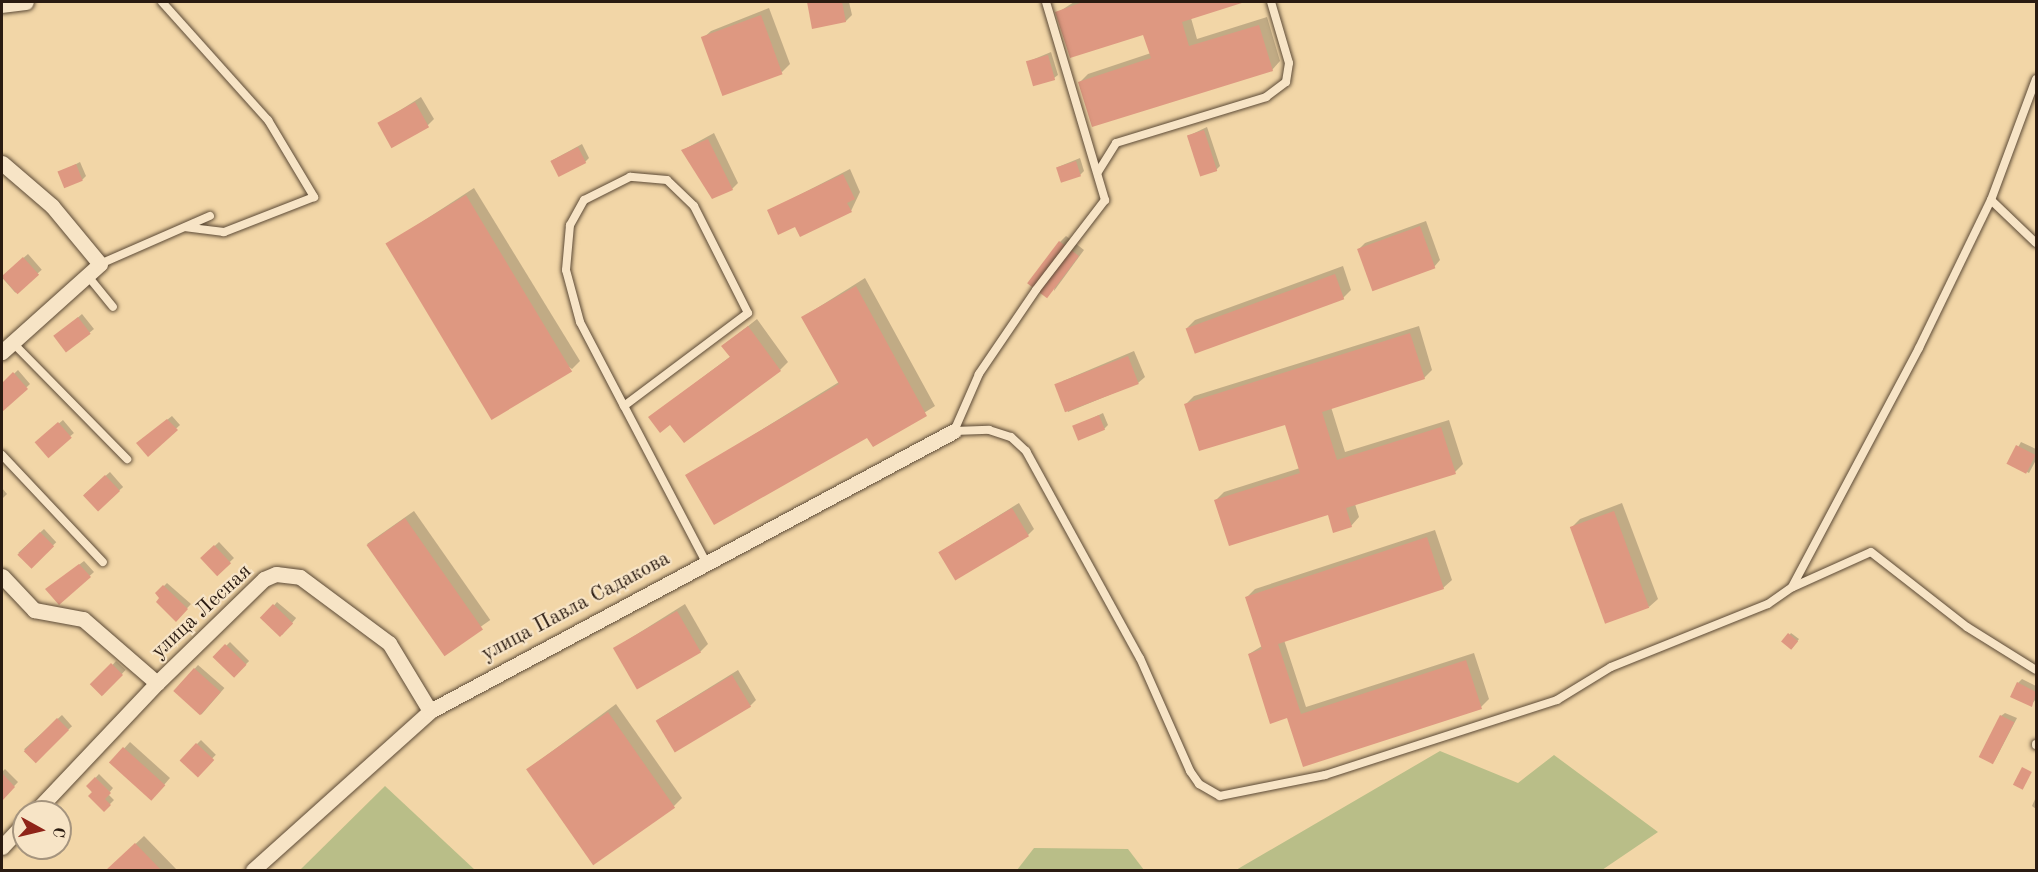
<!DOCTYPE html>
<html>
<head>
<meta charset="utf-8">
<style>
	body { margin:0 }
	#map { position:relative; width:2038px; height:872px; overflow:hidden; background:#f2d6a7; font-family:"Old Standard TT",serif }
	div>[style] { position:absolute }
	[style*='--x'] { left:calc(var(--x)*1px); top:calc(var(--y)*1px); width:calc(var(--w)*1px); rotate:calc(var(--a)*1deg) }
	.green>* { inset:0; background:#b9be88 }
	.shadow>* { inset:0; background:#0003; transform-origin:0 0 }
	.building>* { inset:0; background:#de9881; transform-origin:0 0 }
	.roads { filter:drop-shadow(0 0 2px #5c4a36) drop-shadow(0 0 2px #5c4a36) }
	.service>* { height:8px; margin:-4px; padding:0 4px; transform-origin:4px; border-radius:4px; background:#f7e4c6 }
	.minor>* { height:15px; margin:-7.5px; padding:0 7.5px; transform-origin:7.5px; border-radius:7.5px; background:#f7e4c6 }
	span { translate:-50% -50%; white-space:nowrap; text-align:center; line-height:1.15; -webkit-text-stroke:4.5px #f7e4c6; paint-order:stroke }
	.street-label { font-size:21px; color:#2a1b11 }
	.frame { position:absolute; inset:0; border:3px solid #2a1b11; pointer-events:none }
	.north { position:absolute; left:12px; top:800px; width:60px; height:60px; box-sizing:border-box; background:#f7e4c6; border:2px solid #a5947e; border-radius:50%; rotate:98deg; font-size:16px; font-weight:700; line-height:24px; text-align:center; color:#2a1b11 }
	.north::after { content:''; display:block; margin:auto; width:21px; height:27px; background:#8f2418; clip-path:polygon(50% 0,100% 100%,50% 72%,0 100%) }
</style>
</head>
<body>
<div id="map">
	<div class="green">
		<div style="clip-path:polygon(1440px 751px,1518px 783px,1554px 755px,1658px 832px,1602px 870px,1236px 870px)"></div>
		<div style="clip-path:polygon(385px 786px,475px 870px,300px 870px)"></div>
		<div style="clip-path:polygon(1034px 848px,1128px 849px,1144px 870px,1017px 870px)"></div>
	</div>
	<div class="shadow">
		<div style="clip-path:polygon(808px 2px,849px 2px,852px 15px,846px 21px,814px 27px)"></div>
		<div style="clip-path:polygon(1074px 2px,1242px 2px,1191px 18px,1197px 39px,1267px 17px,1280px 61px,1272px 70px,1080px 82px,1088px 74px,1151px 53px,1144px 33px,1057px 13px)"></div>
		<div style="clip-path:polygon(769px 8px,790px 64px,782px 72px,702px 39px,711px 31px)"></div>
		<div style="clip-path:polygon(1051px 52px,1058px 75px,1054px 78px,1027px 62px)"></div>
		<div style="clip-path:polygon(421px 97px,434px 119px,428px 125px,380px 123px)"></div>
		<div style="clip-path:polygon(1207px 127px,1220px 166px,1216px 170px,1188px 136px)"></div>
		<div style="clip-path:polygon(714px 133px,738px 183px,732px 189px,683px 150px)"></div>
		<div style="clip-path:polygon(582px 144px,589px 158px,585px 162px,551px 161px)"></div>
		<div style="clip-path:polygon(1080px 158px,1084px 171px,1080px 175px,1058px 167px)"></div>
		<div style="clip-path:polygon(80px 162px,86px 176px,82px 180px,59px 173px)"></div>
		<div style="clip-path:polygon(850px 169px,860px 192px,851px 211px,796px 225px,768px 211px)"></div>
		<div style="clip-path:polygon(474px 188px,580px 361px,572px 369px,388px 244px)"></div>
		<div style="clip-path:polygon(1426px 221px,1440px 260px,1434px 267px,1359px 249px,1365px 243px)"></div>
		<div style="clip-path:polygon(1066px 236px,1084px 250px,1054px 291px,1060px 242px)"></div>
		<div style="left:28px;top:254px;width:21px;height:35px;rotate:49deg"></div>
		<div style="clip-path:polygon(1343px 266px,1351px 290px,1343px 298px,1187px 328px,1195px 320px)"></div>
		<div style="clip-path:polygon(865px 278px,935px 406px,873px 445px,868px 436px,687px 476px,839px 382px,803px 317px)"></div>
		<div style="clip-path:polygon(82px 314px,94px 329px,67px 351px,59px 334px)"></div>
		<div style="clip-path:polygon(757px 319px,788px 362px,780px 370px,670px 423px,650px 417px,731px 356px,723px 346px)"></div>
		<div style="clip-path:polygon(1419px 326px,1432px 370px,1424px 378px,1331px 407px,1345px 452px,1449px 420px,1463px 464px,1455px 472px,1355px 504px,1359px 517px,1351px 526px,1329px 513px,1216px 500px,1224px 492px,1300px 468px,1286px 423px,1186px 404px,1194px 396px)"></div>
		<div style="clip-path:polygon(1134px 351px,1145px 377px,1138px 383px,1068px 412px,1057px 387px,1063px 381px)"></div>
		<div style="clip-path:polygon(18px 370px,30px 384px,2px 410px,2px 385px)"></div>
		<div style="clip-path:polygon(1103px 413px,1108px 425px,1104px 429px,1074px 427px)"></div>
		<div style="clip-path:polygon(172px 416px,180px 425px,148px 454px,138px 443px)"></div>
		<div style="left:63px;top:420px;width:17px;height:34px;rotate:50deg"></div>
		<div style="clip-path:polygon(2021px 442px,2036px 449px,2036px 460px,2029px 473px,2009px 463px)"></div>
		<div style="left:110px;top:472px;width:20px;height:34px;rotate:49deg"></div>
		<div style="clip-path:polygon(2px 488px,7px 494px,2px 499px)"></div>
		<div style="clip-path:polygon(1019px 503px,1034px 529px,1028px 535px,940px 552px)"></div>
		<div style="clip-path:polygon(1622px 503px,1658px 599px,1649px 607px,1571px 528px,1580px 519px)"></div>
		<div style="left:414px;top:511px;width:133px;height:57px;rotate:55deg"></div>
		<div style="left:44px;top:529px;width:18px;height:35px;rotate:47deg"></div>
		<div style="clip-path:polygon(1435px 530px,1452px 580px,1443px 588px,1284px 640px,1306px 707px,1474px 653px,1489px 699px,1481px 707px,1288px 716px,1249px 654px,1262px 646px,1247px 597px,1255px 589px)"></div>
		<div style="left:219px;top:542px;width:22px;height:23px;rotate:47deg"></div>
		<div style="clip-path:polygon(84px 561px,94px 572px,59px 603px,47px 589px)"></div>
		<div style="clip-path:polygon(167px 583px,191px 604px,176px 620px,157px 593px)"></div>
		<div style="left:277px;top:602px;width:25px;height:22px;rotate:40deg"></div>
		<div style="clip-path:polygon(685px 604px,708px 644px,700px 652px,615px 648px)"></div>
		<div style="left:1791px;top:633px;width:10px;height:11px;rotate:37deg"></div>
		<div style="left:230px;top:642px;width:27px;height:22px;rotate:45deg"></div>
		<div style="left:116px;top:661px;width:13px;height:34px;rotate:42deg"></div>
		<div style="left:198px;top:665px;width:35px;height:35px;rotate:41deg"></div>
		<div style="clip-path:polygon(738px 670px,756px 700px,750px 706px,657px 720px)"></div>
		<div style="clip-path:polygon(2022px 679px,2036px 686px,2036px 699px,2031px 705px,2018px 683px)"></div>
		<div style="clip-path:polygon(616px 704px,682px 798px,674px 806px,528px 769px)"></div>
		<div style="clip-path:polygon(2005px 713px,2017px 718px,1994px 762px,2001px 716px)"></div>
		<div style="left:62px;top:715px;width:15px;height:51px;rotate:48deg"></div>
		<div style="left:201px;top:740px;width:21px;height:28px;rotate:45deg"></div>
		<div style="clip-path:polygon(130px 742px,170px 778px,157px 793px,111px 763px)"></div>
		<div style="clip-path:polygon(5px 769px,18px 782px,2px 799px,2px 772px)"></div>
		<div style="clip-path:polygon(99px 774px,113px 788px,108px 794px,114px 800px,104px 810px,88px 786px)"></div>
		<div style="clip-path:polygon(2036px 797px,2036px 809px,2032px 806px)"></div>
		<div style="clip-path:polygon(144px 836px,177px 870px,108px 870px)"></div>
	</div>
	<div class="building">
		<div style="clip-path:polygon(807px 2px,842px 2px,846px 22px,812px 29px)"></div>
		<div style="clip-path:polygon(1083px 2px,1245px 2px,1182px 22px,1189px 46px,1259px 25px,1273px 71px,1092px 127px,1078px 82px,1151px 58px,1143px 35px,1070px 58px,1055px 12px)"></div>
		<div style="left:761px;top:15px;width:63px;height:64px;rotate:70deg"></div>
		<div style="left:1048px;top:55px;width:26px;height:23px;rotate:74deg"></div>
		<div style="left:415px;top:102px;width:29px;height:43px;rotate:61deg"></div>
		<div style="left:1204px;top:130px;width:43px;height:18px;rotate:72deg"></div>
		<div style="clip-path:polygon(708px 139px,733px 190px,712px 199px,681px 150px)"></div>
		<div style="left:578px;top:147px;width:18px;height:31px;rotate:63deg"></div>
		<div style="left:1076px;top:161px;width:16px;height:21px;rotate:72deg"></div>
		<div style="left:76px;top:164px;width:18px;height:20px;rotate:68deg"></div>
		<div style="clip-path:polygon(843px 174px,855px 199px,847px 203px,852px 212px,800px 237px,795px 227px,778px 235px,767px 210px)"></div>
		<div style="left:466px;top:195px;width:206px;height:94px;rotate:59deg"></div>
		<div style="left:1420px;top:226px;width:45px;height:67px;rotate:70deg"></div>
		<div style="left:1059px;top:241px;width:25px;height:53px;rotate:37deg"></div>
		<div style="left:23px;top:257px;width:24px;height:29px;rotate:48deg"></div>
		<div style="left:1335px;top:274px;width:27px;height:159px;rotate:70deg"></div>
		<div style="clip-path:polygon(856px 286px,927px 416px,873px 447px,867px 438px,714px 525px,685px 475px,839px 384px,801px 317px)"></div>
		<div style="left:78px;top:317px;width:21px;height:31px;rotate:53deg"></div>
		<div style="clip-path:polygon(748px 326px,781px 371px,684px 443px,670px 425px,660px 433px,648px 417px,730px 357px,721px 346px)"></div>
		<div style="clip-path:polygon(1410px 333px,1425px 379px,1322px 412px,1337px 460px,1441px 427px,1456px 474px,1346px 508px,1352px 527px,1333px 533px,1328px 515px,1229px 546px,1214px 500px,1300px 473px,1285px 425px,1199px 451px,1184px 404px)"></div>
		<div style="left:1128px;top:356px;width:30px;height:79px;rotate:69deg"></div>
		<div style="clip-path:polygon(13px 372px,28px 389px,2px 412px,2px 383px)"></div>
		<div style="left:1099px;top:415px;width:16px;height:29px;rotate:68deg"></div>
		<div style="clip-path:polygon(167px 419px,178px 430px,148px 457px,136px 443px)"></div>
		<div style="left:58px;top:422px;width:21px;height:31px;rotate:49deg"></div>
		<div style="left:2016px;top:445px;width:22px;height:21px;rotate:27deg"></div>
		<div style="left:105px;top:475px;width:22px;height:30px;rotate:47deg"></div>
		<div style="left:1012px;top:508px;width:33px;height:86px;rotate:59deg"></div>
		<div style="left:1614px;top:511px;width:103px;height:47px;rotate:70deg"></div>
		<div style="left:405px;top:518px;width:136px;height:47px;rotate:55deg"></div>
		<div style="left:40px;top:532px;width:20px;height:32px;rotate:45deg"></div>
		<div style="clip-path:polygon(1427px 537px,1444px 589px,1278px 644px,1301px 714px,1466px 660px,1482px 709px,1303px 767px,1287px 718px,1270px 724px,1248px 654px,1262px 649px,1245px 597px)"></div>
		<div style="left:214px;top:545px;width:25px;height:19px;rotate:47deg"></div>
		<div style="clip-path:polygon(79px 564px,91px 577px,59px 605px,45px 589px)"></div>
		<div style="clip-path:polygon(163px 585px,188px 609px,176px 622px,156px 602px,159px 598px,155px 593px)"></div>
		<div style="left:273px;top:604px;width:28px;height:19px;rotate:44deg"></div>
		<div style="left:677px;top:611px;width:48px;height:74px;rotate:60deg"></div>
		<div style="left:1788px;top:633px;width:13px;height:11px;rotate:39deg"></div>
		<div style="left:225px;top:644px;width:30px;height:18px;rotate:44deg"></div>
		<div style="left:111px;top:663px;width:17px;height:30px;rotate:45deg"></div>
		<div style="left:194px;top:668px;width:36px;height:31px;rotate:42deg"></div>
		<div style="left:732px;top:675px;width:37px;height:89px;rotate:59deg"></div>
		<div style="clip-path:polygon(2017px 682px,2036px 692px,2032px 707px,2010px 697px)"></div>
		<div style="left:608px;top:712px;width:117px;height:100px;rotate:55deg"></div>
		<div style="left:2000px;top:715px;width:16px;height:47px;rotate:27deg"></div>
		<div style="left:57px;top:718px;width:17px;height:47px;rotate:45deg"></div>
		<div style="left:196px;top:743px;width:25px;height:24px;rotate:43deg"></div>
		<div style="left:123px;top:747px;width:57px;height:21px;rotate:42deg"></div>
		<div style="left:2022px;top:767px;width:11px;height:20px;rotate:27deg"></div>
		<div style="clip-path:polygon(2px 773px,15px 787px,2px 801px)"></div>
		<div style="clip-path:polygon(95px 777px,111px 793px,105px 799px,111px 805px,104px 812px,88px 796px,92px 792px,86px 786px)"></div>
		<div style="clip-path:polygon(135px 843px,161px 870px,106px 870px)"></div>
	</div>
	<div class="roads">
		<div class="service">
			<div style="--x:162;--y:2;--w:159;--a:48.1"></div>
			<div style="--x:268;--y:120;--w:90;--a:59.1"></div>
			<div style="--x:314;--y:197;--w:97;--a:158.7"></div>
			<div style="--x:224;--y:232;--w:38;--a:-173"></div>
			<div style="--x:1046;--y:2;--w:207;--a:73.4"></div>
			<div style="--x:1105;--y:200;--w:113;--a:127.5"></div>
			<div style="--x:1036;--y:290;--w:102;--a:124.2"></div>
			<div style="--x:979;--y:374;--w:62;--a:113.7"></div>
			<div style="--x:954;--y:431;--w:35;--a:-2"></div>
			<div style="--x:989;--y:430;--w:23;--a:18"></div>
			<div style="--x:1011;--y:437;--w:21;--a:43"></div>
			<div style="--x:1026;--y:451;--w:236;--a:61.2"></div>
			<div style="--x:1140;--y:658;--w:124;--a:66.1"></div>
			<div style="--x:1190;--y:771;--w:16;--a:55"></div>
			<div style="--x:1199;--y:784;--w:24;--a:30"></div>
			<div style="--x:1220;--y:796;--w:107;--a:-11.3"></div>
			<div style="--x:1325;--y:775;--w:244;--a:-17.9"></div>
			<div style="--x:1557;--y:700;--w:63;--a:-31.4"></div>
			<div style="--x:1611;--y:667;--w:169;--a:-21.9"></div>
			<div style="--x:1768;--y:604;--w:29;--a:-35"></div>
			<div style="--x:1792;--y:587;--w:271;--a:-62"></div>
			<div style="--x:1919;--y:348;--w:165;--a:-64.1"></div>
			<div style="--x:1991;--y:200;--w:129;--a:-69.6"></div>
			<div style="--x:1098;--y:172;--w:34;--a:-58"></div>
			<div style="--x:1116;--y:143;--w:157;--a:-17"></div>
			<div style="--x:1266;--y:97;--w:25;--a:-37"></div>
			<div style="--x:1286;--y:82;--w:19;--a:-81"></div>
			<div style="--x:1289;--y:63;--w:64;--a:-106.4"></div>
			<div style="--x:1991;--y:200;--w:62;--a:43.7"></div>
			<div style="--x:100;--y:264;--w:120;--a:-23.6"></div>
			<div style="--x:87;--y:275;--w:41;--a:50.9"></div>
			<div style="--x:13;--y:343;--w:163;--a:45.5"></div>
			<div style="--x:624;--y:406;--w:155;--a:-36.9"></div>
			<div style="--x:748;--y:313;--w:120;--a:-116.8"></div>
			<div style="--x:694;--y:206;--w:37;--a:-136"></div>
			<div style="--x:667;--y:180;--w:37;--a:-175"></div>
			<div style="--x:630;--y:177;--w:51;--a:153.4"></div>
			<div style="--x:584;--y:200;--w:29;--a:119"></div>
			<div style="--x:570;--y:225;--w:45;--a:95.1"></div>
			<div style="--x:566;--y:270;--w:54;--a:74.9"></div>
			<div style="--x:580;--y:322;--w:95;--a:62.4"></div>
			<div style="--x:624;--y:406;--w:176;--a:62.3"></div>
			<div style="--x:2;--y:455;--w:147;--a:46.7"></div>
			<div style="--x:1793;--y:587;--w:85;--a:-24.2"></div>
			<div style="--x:1871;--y:552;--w:122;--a:38"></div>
			<div style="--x:1967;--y:627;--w:81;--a:31.9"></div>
			<div style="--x:2036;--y:745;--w:1;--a:-90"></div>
		</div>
		<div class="minor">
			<div style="--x:2;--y:5;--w:24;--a:-7"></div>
			<div style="--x:2;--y:163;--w:66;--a:40.7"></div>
			<div style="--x:52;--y:206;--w:75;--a:50.4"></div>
			<div style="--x:100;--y:264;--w:132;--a:138.1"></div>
			<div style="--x:2;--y:576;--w:47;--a:46.7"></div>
			<div style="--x:34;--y:610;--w:50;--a:10.4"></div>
			<div style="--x:83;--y:619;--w:98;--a:40.9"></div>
			<div style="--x:35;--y:812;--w:178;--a:-46.6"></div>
			<div style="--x:157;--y:683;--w:149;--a:-44.2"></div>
			<div style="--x:264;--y:579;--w:13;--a:-23"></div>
			<div style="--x:276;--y:574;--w:24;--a:7"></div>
			<div style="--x:300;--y:577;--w:111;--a:36.6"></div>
			<div style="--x:389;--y:643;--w:79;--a:58.9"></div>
			<div style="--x:2;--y:847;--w:33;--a:-47"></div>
			<div style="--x:253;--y:870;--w:238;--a:-41.9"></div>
			<div style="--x:430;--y:711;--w:594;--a:-28.12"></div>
		</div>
	</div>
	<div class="street-label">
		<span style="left:576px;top:607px;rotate:-28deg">улица Павла Садакова</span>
		<span style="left:202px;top:612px;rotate:-43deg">улица Лесная</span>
	</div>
	<div class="frame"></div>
	<div class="north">С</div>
</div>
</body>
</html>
